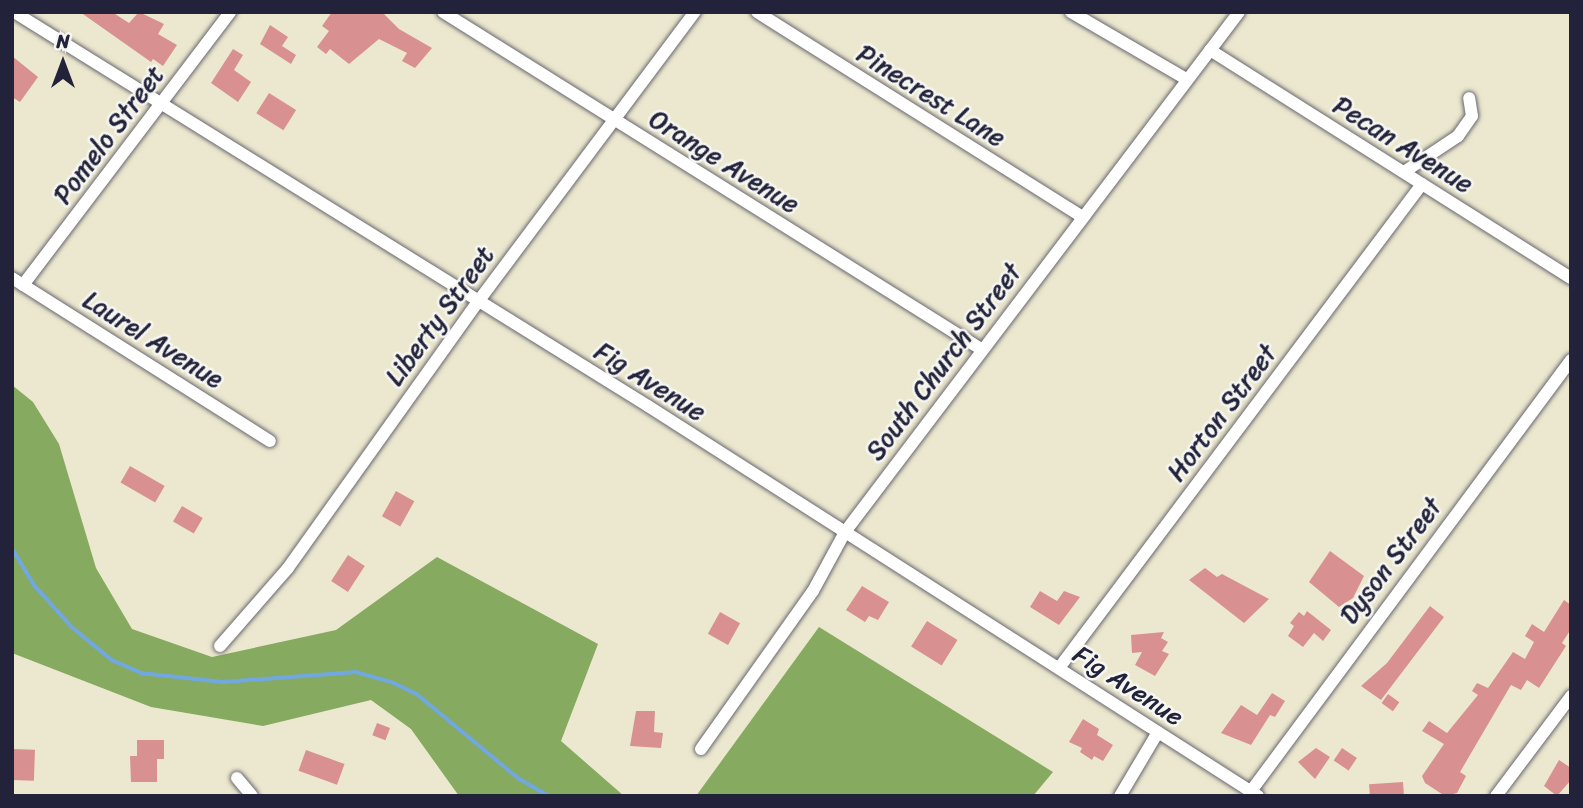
<!DOCTYPE html>
<html>
<head>
<meta charset="utf-8">
<style>
	body { margin:0 }
	#map { position:relative; width:1583px; height:808px; overflow:hidden; background:#ece8cf; font-family:Sriracha,sans-serif }
	div>[style] { position:absolute }
	[style*='--x'] { left:calc(var(--x)*1px); top:calc(var(--y)*1px); width:calc(var(--w)*1px); rotate:calc(var(--a)*1deg) }
	.forest>* { inset:0; background:#86aa5f }
	.stream>* { height:3.5px; margin:-1.75px; padding:0 1.75px; transform-origin:1.75px; border-radius:1.75px; background:#72a8e0 }
	.building>* { inset:0; background:#d89190; transform-origin:0 0 }
	.roads { filter:drop-shadow(0 0 2px #69676f) drop-shadow(0 0 2px #69676f) }
	.street>* { height:12px; margin:-6px; padding:0 6px; transform-origin:6px; border-radius:6px; background:#fff }
	span { translate:-50% -50%; white-space:nowrap; text-align:center; line-height:1.15; -webkit-text-stroke:5px #f6f6f2; paint-order:stroke }
	.street-label { font-size:26px; color:#22223b }
	.frame { position:absolute; inset:0; border:14px solid #22223b; pointer-events:none }
	.north { position:absolute; left:28px; top:28px; width:70px; height:70px; -webkit-text-stroke:5px #f6f6f2; paint-order:stroke; rotate:0deg; font-size:19px; font-weight:700; line-height:28px; text-align:center; color:#22223b }
	.north::after { content:''; display:block; margin:auto; width:24px; height:32px; background:#22223b; clip-path:polygon(50% 0,100% 100%,50% 72%,0 100%) }
</style>
</head>
<body>
<div id="map">
	<div class="forest">
		<div style="clip-path:polygon(12px 385px,33px 402px,59px 444px,96px 568px,132px 629px,212px 657px,336px 630px,437px 557px,598px 644px,561px 741px,624px 796px,459px 796px,411px 729px,371px 700px,263px 726px,151px 707px,12px 653px)"></div>
		<div style="clip-path:polygon(819px 627px,1053px 772px,1033px 796px,696px 796px)"></div>
	</div>
	<div class="stream">
		<div style="--x:12;--y:548;--w:44;--a:58.8"></div>
		<div style="--x:35;--y:586;--w:55;--a:47.9"></div>
		<div style="--x:72;--y:627;--w:52;--a:39.5"></div>
		<div style="--x:112;--y:660;--w:32;--a:24"></div>
		<div style="--x:141;--y:673;--w:82;--a:6.3"></div>
		<div style="--x:223;--y:682;--w:133;--a:-4.3"></div>
		<div style="--x:356;--y:672;--w:40;--a:16"></div>
		<div style="--x:394;--y:683;--w:25;--a:26"></div>
		<div style="--x:417;--y:694;--w:131;--a:39.7"></div>
		<div style="--x:518;--y:778;--w:36;--a:30"></div>
	</div>
	<div class="building">
		<div style="clip-path:polygon(80px 12px,112px 12px,129px 23px,139px 12px,164px 24px,158px 34px,177px 45px,163px 66px,153px 59px,151px 62px)"></div>
		<div style="clip-path:polygon(332px 12px,382px 12px,399px 29px,432px 48px,415px 68px,402px 61px,407px 53px,379px 39px,349px 64px,330px 49px,326px 54px,317px 47px,329px 31px,322px 26px)"></div>
		<div style="clip-path:polygon(270px 25px,288px 37px,282px 46px,296px 55px,291px 64px,260px 44px)"></div>
		<div style="clip-path:polygon(233px 49px,243px 55px,234px 70px,251px 82px,238px 102px,211px 83px)"></div>
		<div style="clip-path:polygon(12px 56px,38px 77px,20px 102px,12px 97px)"></div>
		<div style="left:269px;top:93px;width:32px;height:24px;rotate:32deg"></div>
		<div style="left:130px;top:466px;width:40px;height:19px;rotate:30deg"></div>
		<div style="left:396px;top:491px;width:21px;height:29px;rotate:29deg"></div>
		<div style="left:182px;top:506px;width:24px;height:18px;rotate:30deg"></div>
		<div style="clip-path:polygon(1330px 551px,1364px 576px,1353px 598px,1339px 607px,1309px 582px)"></div>
		<div style="left:348px;top:555px;width:20px;height:31px;rotate:33deg"></div>
		<div style="clip-path:polygon(1205px 568px,1217px 577px,1222px 574px,1269px 599px,1244px 623px,1189px 580px)"></div>
		<div style="clip-path:polygon(862px 586px,889px 602px,878px 620px,869px 616px,865px 622px,846px 610px)"></div>
		<div style="clip-path:polygon(1040px 591px,1057px 601px,1064px 591px,1080px 597px,1059px 625px,1030px 607px)"></div>
		<div style="clip-path:polygon(1564px 600px,1571px 605px,1571px 629px,1562px 643px,1566px 646px,1539px 688px,1527px 680px,1521px 690px,1511px 685px,1460px 772px,1466px 776px,1457px 793px,1445px 796px,1425px 783px,1422px 776px,1444px 744px,1422px 731px,1429px 721px,1447px 733px,1478px 695px,1472px 691px,1477px 683px,1488px 688px,1513px 652px,1525px 659px,1534px 642px,1525px 636px,1532px 624px,1544px 632px)"></div>
		<div style="clip-path:polygon(1430px 606px,1444px 617px,1381px 700px,1361px 686px,1387px 663px)"></div>
		<div style="clip-path:polygon(1307px 611px,1331px 630px,1323px 641px,1314px 633px,1303px 647px,1288px 636px,1294px 626px,1290px 623px,1299px 612px,1304px 616px)"></div>
		<div style="left:720px;top:612px;width:23px;height:25px;rotate:29deg"></div>
		<div style="left:927px;top:621px;width:36px;height:30px;rotate:32deg"></div>
		<div style="clip-path:polygon(1164px 632px,1161px 638px,1168px 642px,1162px 651px,1169px 654px,1155px 676px,1135px 665px,1142px 652px,1132px 653px,1131px 635px)"></div>
		<div style="clip-path:polygon(1272px 693px,1285px 701px,1275px 717px,1270px 715px,1251px 745px,1221px 733px,1241px 705px,1257px 715px)"></div>
		<div style="left:1388px;top:694px;width:14px;height:11px;rotate:36deg"></div>
		<div style="clip-path:polygon(636px 711px,655px 711px,654px 732px,663px 733px,661px 748px,630px 746px)"></div>
		<div style="clip-path:polygon(1083px 719px,1099px 729px,1097px 735px,1113px 745px,1103px 761px,1094px 756px,1092px 760px,1080px 752px,1082px 748px,1069px 742px)"></div>
		<div style="left:377px;top:723px;width:14px;height:13px;rotate:21deg"></div>
		<div style="clip-path:polygon(137px 740px,164px 740px,164px 759px,157px 759px,157px 782px,131px 782px,130px 756px,137px 756px)"></div>
		<div style="clip-path:polygon(1316px 748px,1330px 757px,1315px 779px,1298px 762px)"></div>
		<div style="left:1342px;top:748px;width:18px;height:15px;rotate:34deg"></div>
		<div style="left:12px;top:749px;width:23px;height:31px;rotate:2deg"></div>
		<div style="left:306px;top:750px;width:41px;height:22px;rotate:20deg"></div>
		<div style="clip-path:polygon(1559px 760px,1571px 768px,1571px 780px,1557px 796px,1544px 786px)"></div>
		<div style="left:1403px;top:782px;width:14px;height:34px;rotate:86deg"></div>
	</div>
	<div class="roads">
		<div class="street">
			<div style="--x:14;--y:12;--w:746;--a:31.86"></div>
			<div style="--x:648;--y:406;--w:724;--a:32.59"></div>
			<div style="--x:443;--y:12;--w:635;--a:32.06"></div>
			<div style="--x:757;--y:12;--w:384;--a:32.2"></div>
			<div style="--x:1071;--y:12;--w:133;--a:30.2"></div>
			<div style="--x:1210;--y:50;--w:427;--a:32.3"></div>
			<div style="--x:1404;--y:172;--w:65;--a:-33.7"></div>
			<div style="--x:1458;--y:136;--w:24;--a:-55"></div>
			<div style="--x:1472;--y:116;--w:18;--a:-99"></div>
			<div style="--x:12;--y:278;--w:305;--a:32.3"></div>
			<div style="--x:23;--y:285;--w:343;--a:-52.8"></div>
			<div style="--x:220;--y:646;--w:103;--a:-48.9"></div>
			<div style="--x:288;--y:568;--w:325;--a:-54.5"></div>
			<div style="--x:477;--y:303;--w:364;--a:-53.2"></div>
			<div style="--x:1059;--y:668;--w:605;--a:-53.13"></div>
			<div style="--x:701;--y:749;--w:194;--a:-54.7"></div>
			<div style="--x:813;--y:591;--w:67;--a:-61.5"></div>
			<div style="--x:845;--y:532;--w:652;--a:-52.85"></div>
			<div style="--x:237;--y:778;--w:23;--a:50"></div>
			<div style="--x:1251;--y:791;--w:537;--a:-53.41"></div>
			<div style="--x:1120;--y:796;--w:74;--a:-59.3"></div>
			<div style="--x:1496;--y:796;--w:125;--a:-53.1"></div>
		</div>
	</div>
	<div class="street-label">
		<span style="left:931px;top:96px;rotate:32deg">Pinecrest Lane</span>
		<span style="left:109px;top:135px;rotate:-53deg">Pomelo Street</span>
		<span style="left:1403px;top:145px;rotate:32deg">Pecan Avenue</span>
		<span style="left:724px;top:162px;rotate:32deg">Orange Avenue</span>
		<span style="left:440px;top:316px;rotate:-54deg">Liberty Street</span>
		<span style="left:153px;top:340px;rotate:32deg">Laurel Avenue</span>
		<span style="left:944px;top:362px;rotate:-53deg">South Church Street</span>
		<span style="left:650px;top:382px;rotate:32deg">Fig Avenue</span>
		<span style="left:1222px;top:413px;rotate:-53deg">Horton Street</span>
		<span style="left:1391px;top:561px;rotate:-53deg">Dyson Street</span>
		<span style="left:1128px;top:686px;rotate:33deg">Fig Avenue</span>
	</div>
	<div class="frame"></div>
	<div class="north">N</div>
</div>
</body>
</html>
